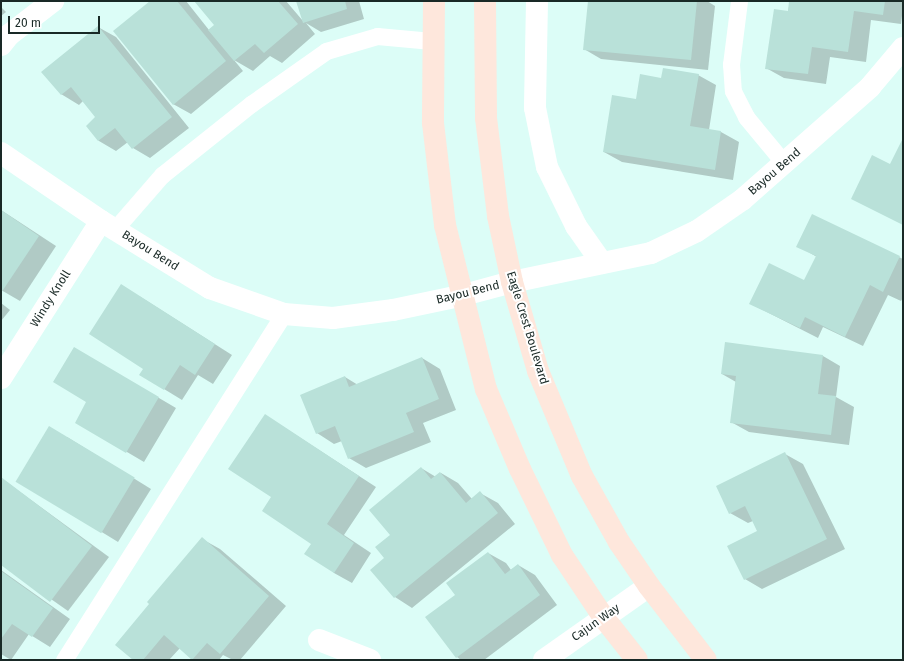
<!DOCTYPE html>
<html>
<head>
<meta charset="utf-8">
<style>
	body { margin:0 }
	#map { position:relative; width:904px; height:661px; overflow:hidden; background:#dcfdf7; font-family:"Fira Sans",sans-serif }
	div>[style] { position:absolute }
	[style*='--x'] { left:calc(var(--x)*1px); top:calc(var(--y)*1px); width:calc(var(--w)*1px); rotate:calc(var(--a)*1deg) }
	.shadow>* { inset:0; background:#0003 }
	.building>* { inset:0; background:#b9e1d9; transform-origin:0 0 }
	.lane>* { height:17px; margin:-8.5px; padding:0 8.5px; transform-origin:8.5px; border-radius:8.5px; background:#fff }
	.street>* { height:22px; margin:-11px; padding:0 11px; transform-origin:11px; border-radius:11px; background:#fff }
	.secondary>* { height:22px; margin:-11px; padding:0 11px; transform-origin:11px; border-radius:11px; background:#fee7dc }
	span { translate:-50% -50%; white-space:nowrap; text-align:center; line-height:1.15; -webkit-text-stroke:4px #fff; paint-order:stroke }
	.street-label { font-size:12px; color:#192926 }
	.frame { position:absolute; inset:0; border:2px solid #192926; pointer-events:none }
	.scale { position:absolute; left:8px; top:16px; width:92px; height:18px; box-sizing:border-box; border:2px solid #192926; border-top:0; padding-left:5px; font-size:12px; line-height:14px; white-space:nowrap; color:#192926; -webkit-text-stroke:3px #fff; paint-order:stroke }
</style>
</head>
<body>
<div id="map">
	<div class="shadow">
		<div style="clip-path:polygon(152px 1px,186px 1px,209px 30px,216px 25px,195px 1px,286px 1px,303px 21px,297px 1px,359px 1px,364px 19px,321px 32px,306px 23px,315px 34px,282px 63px,270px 56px,253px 71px,234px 60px,243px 71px,191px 114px,173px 104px)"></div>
		<div style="clip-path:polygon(589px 1px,707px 1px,715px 6px,708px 70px,601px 59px,584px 49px)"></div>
		<div style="clip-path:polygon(790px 1px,903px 1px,903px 8px,901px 24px,871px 20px,866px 62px,830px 57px,826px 84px,784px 78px,766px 68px,788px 12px)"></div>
		<div style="clip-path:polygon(1px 7px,6px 12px,1px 16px)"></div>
		<div style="clip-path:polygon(98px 27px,116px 37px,189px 128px,150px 158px,133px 148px,128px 142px,116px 151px,99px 141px,87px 126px,97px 118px,83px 101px,79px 105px,61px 94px)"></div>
		<div style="clip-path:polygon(698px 75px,716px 85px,709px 130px,721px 132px,739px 142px,733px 180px,622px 162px,604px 152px,637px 100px,662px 79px)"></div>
		<div style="clip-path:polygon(1px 210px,56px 246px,20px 301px,1px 290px)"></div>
		<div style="clip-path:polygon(812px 216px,903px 259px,903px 298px,901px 301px,888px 295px,863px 346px,823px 327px,818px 338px,751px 304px,805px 281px,817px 257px,798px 246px)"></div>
		<div style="clip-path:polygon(139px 296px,232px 355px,213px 384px,198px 375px,182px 400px,164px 389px)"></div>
		<div style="clip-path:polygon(1px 303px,10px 310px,1px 321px)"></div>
		<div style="clip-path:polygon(74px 348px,176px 408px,144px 462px,76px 422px,88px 402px)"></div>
		<div style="clip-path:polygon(823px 356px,840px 366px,836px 397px,854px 407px,849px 445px,749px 432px,731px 422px,736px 382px,722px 374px)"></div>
		<div style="clip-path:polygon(422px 358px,440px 369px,456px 410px,423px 423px,431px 442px,366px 468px,349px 458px,342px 441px,334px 444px,317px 433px,345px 377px,358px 385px)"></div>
		<div style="clip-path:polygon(282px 426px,376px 487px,344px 535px,371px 553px,352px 583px,334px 573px,312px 543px)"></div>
		<div style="clip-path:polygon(67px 437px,151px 489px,118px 542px,17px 480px)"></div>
		<div style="clip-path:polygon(785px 454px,803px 464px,845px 549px,762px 589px,745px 579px,758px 532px,753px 521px,748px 523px,730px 513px)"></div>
		<div style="clip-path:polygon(421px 468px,436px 477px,441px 473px,458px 483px,472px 499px,480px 493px,498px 503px,515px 524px,412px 608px,395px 597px,386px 558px,391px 535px)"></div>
		<div style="clip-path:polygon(1px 478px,109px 557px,68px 611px,1px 564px)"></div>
		<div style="clip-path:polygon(202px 539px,220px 549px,286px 606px,240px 660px,233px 660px,223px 655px,219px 660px,194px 660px,180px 648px,169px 660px,134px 660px,151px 604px)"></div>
		<div style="clip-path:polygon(488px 553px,506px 563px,511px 570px,518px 565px,535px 575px,557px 605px,484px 660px,461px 660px,457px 657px,456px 595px)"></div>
		<div style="clip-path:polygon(1px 570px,70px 619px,50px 647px,29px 634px,11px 660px,1px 654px)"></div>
	</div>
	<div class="building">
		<div style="clip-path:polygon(150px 1px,177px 1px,226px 61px,173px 105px,113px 31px)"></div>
		<div style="clip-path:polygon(194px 1px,278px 1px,298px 24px,264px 53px,255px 44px,234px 61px,208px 30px,214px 25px)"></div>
		<div style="clip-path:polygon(296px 1px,345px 1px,347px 9px,303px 23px)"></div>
		<div style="clip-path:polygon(588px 1px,697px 1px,691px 60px,583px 50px)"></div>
		<div style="clip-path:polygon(789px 1px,885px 1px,883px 15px,854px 11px,848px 52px,812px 47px,808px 74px,765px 69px,774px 9px,788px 11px)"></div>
		<div style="clip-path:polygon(98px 26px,172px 117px,132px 149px,115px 128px,98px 141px,86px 126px,95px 117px,71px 87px,61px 95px,41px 72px)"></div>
		<div style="clip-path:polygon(663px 68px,699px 74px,690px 126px,721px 131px,715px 170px,603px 152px,612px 95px,636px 99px,640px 74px,661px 78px)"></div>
		<div style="clip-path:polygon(903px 138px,903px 225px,851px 199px,872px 155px,890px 164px)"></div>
		<div style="clip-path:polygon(1px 210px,39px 236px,1px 293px)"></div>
		<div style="clip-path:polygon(812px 214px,900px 256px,883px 292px,870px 285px,845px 337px,805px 317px,800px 328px,749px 304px,769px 263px,804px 280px,816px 256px,796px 247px)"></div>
		<div style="clip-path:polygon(121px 284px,215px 344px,195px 375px,180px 365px,164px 390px,139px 375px,143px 369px,89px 334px)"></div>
		<div style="clip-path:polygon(725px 342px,823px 355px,818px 394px,836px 396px,831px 435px,730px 423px,736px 376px,721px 374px)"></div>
		<div style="clip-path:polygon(74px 347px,159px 397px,126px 453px,75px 423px,86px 402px,53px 382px)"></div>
		<div style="clip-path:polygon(422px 357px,439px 399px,406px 413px,414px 432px,348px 459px,335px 426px,316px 434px,300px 395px,345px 376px,349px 387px)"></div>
		<div style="clip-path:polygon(265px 414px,359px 476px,327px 524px,354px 543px,334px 573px,304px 554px,311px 544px,262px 511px,271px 497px,228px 469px)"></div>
		<div style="left:49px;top:426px;width:100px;height:65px;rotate:31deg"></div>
		<div style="clip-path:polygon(785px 452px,827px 539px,744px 580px,727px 546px,757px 531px,745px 506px,729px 514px,716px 486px)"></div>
		<div style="clip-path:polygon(421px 467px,431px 479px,440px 472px,466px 503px,480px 491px,498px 513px,394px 598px,370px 570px,384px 558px,375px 547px,390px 535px,369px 510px)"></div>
		<div style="clip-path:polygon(1px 477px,92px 546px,50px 602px,1px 565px)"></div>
		<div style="clip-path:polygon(202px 537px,269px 596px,220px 654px,207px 643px,192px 660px,164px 635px,143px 660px,133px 660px,115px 645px,149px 604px,147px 602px)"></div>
		<div style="clip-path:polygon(488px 552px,505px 574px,518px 564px,540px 595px,456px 658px,425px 617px,455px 595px,446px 583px)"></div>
		<div style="clip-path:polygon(1px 571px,53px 608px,32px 637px,12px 624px,1px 639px)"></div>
	</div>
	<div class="lane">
		<div style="--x:739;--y:1;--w:64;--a:97.2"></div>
		<div style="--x:731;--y:64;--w:27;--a:86"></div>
		<div style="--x:733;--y:91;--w:29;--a:63"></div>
		<div style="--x:746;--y:117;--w:60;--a:50.4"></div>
		<div style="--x:115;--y:229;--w:72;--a:-49"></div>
		<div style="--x:162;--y:175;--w:114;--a:-38.6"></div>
		<div style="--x:251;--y:104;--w:92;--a:-35.2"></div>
		<div style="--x:326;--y:51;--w:53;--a:-16.4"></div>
		<div style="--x:377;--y:36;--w:55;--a:5.2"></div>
		<div style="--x:64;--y:660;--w:410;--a:-57.6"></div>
	</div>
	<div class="street">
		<div style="--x:537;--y:1;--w:107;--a:91.1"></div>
		<div style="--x:535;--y:108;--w:60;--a:78.5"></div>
		<div style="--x:547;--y:167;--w:66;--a:63.8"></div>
		<div style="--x:576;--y:226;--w:45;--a:54.9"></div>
		<div style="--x:1;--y:45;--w:13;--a:-51"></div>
		<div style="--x:9;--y:35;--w:56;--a:-37.7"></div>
		<div style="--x:1;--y:153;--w:121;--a:34.2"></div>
		<div style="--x:101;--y:221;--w:128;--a:31.6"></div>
		<div style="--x:210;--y:288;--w:78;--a:19.4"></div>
		<div style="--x:284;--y:314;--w:49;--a:4.7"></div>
		<div style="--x:333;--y:318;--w:61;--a:-7.6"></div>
		<div style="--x:393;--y:310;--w:68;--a:-11.8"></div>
		<div style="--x:460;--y:296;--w:54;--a:-15.1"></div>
		<div style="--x:512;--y:282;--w:142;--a:-11.8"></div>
		<div style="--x:651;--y:253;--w:51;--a:-25.6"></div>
		<div style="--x:697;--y:231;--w:55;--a:-34.6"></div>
		<div style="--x:742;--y:200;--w:171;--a:-41.4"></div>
		<div style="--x:870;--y:87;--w:51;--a:-49.8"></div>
		<div style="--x:1;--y:378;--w:186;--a:-57.5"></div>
		<div style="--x:319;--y:640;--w:55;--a:21.4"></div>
		<div style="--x:544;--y:660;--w:128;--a:-35.2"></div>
	</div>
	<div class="secondary">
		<div style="--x:434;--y:1;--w:122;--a:90.5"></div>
		<div style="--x:433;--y:123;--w:103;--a:83.3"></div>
		<div style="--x:445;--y:225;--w:169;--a:76"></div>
		<div style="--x:486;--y:389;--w:87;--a:67"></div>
		<div style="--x:520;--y:469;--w:96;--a:64"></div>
		<div style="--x:562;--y:555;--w:76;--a:56.3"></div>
		<div style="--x:604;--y:618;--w:53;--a:51.8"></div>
		<div style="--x:485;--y:1;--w:117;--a:89.5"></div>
		<div style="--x:486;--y:118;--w:99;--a:83"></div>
		<div style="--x:498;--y:216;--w:67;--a:78"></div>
		<div style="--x:512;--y:282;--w:93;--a:73.7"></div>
		<div style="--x:538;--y:371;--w:114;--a:67.3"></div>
		<div style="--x:582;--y:476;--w:76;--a:60.7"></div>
		<div style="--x:619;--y:542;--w:53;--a:55.7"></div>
		<div style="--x:649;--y:586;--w:93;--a:52.4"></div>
	</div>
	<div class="street-label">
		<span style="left:775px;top:172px;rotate:-41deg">Bayou Bend</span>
		<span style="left:150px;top:251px;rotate:32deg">Bayou Bend</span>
		<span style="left:468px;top:293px;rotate:-14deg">Bayou Bend</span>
		<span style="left:51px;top:299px;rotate:-58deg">Windy Knoll</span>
		<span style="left:527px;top:328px;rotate:73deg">Eagle Crest Boulevard</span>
		<span style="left:596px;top:623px;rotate:-35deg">Cajun Way</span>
	</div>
	<div class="frame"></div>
	<div class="scale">20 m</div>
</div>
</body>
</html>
